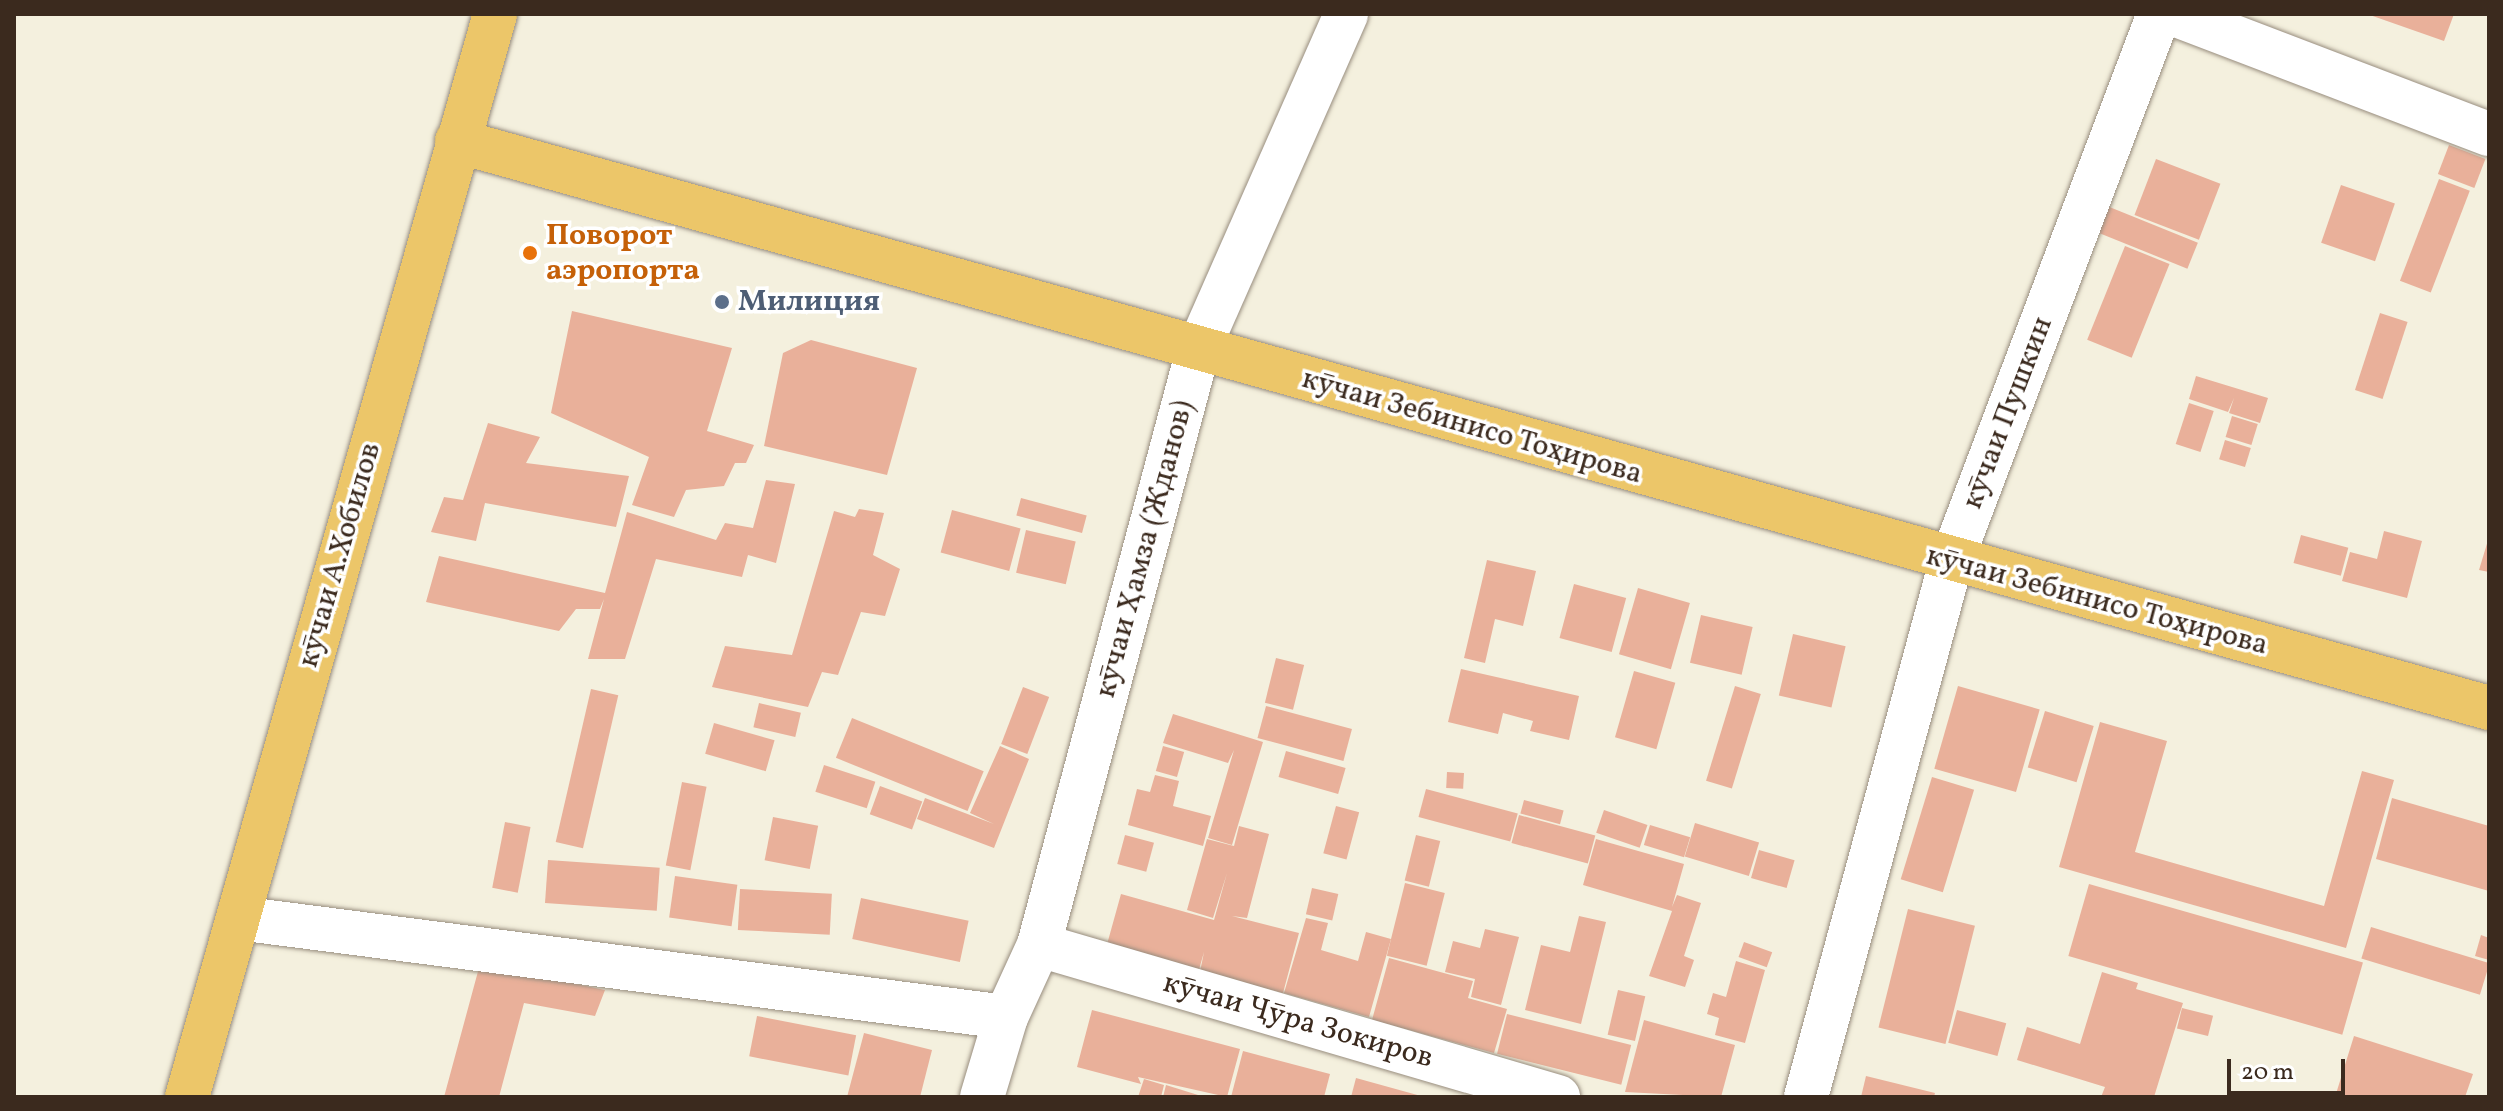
<!DOCTYPE html>
<html>
<head>
<meta charset="utf-8">
<style>
	body { margin:0 }
	#map { position:relative; width:2503px; height:1111px; overflow:hidden; background:#f4f0de; font-family:Vollkorn,serif }
	div>[style] { position:absolute }
	[style*='--x'] { left:calc(var(--x)*1px); top:calc(var(--y)*1px); width:calc(var(--w)*1px); rotate:calc(var(--a)*1deg) }
	.building>* { inset:0; background:#e9b09a; transform-origin:0 0 }
	.roads { filter:drop-shadow(0 0 2px #988d7e) drop-shadow(0 0 2px #988d7e) }
	.minor>* { height:44px; margin:-22px; padding:0 22px; transform-origin:22px; border-radius:22px; background:#fff }
	.major>* { height:44px; margin:-22px; padding:0 22px; transform-origin:22px; border-radius:22px; background:#ecc669 }
	.dots>* { width:22px; height:22px; translate:-50% -50%; box-sizing:border-box; border:4px solid #fff; border-radius:50% }
	span { translate:-50% -50%; white-space:nowrap; text-align:center; line-height:1.15; -webkit-text-stroke:7px #fff; paint-order:stroke }
	.food-label { font-size:30px; color:#c56008; font-weight:700 }
	.left { translate:0 -50%; text-align:left }
	.service-label { font-size:30px; color:#4e5e75; font-weight:700 }
	.street-label { font-size:30px; color:#3b2a1e }
	.frame { position:absolute; inset:0; border:16px solid #3b2a1e; pointer-events:none }
	.scale { position:absolute; left:2227px; top:1059px; width:118px; height:36px; box-sizing:border-box; border:4px solid #3b2a1e; border-top:0; padding-left:10px; font-size:24px; line-height:28px; white-space:nowrap; color:#3b2a1e; -webkit-text-stroke:6px #fff; paint-order:stroke }
</style>
</head>
<body>
<div id="map">
	<div class="building">
		<div style="clip-path:polygon(2367px 14px,2454px 14px,2444px 41px)"></div>
		<div style="left:2449px;top:145px;width:39px;height:31px;rotate:21deg"></div>
		<div style="left:2156px;top:159px;width:69px;height:60px;rotate:21deg"></div>
		<div style="left:2439px;top:179px;width:33px;height:109px;rotate:21deg"></div>
		<div style="left:2341px;top:185px;width:57px;height:61px;rotate:19deg"></div>
		<div style="left:2107px;top:206px;width:98px;height:28px;rotate:22deg"></div>
		<div style="left:2125px;top:246px;width:48px;height:101px;rotate:22deg"></div>
		<div style="clip-path:polygon(572px 311px,732px 348px,707px 431px,754px 445px,746px 463px,735px 463px,724px 486px,686px 490px,674px 517px,632px 505px,649px 457px,551px 413px)"></div>
		<div style="left:2380px;top:313px;width:29px;height:81px;rotate:18deg"></div>
		<div style="clip-path:polygon(811px 340px,917px 368px,887px 475px,764px 446px,783px 353px)"></div>
		<div style="clip-path:polygon(2196px 376px,2268px 398px,2260px 423px,2229px 413px,2234px 398px,2228px 412px,2189px 399px)"></div>
		<div style="left:2189px;top:403px;width:26px;height:43px;rotate:18deg"></div>
		<div style="left:2232px;top:416px;width:27px;height:22px;rotate:17deg"></div>
		<div style="clip-path:polygon(488px 423px,540px 437px,526px 463px,629px 476px,616px 527px,485px 503px,476px 541px,431px 532px,444px 497px,463px 500px)"></div>
		<div style="left:2225px;top:440px;width:27px;height:20px;rotate:17deg"></div>
		<div style="clip-path:polygon(766px 480px,795px 484px,776px 563px,748px 555px,742px 577px,656px 559px,625px 659px,588px 659px,604px 599px,600px 609px,576px 609px,559px 631px,426px 602px,439px 556px,605px 593px,627px 512px,716px 540px,725px 523px,753px 528px)"></div>
		<div style="left:1021px;top:498px;width:68px;height:18px;rotate:15deg"></div>
		<div style="clip-path:polygon(859px 509px,884px 513px,873px 555px,900px 569px,885px 616px,861px 612px,838px 675px,822px 672px,808px 707px,712px 687px,725px 646px,792px 655px,834px 511px,855px 517px)"></div>
		<div style="left:952px;top:510px;width:71px;height:44px;rotate:15deg"></div>
		<div style="left:1026px;top:530px;width:51px;height:44px;rotate:13deg"></div>
		<div style="clip-path:polygon(2384px 531px,2422px 541px,2407px 598px,2342px 581px,2350px 552px,2377px 559px)"></div>
		<div style="left:2301px;top:535px;width:49px;height:29px;rotate:15deg"></div>
		<div style="clip-path:polygon(2489px 537px,2489px 572px,2479px 570px)"></div>
		<div style="clip-path:polygon(1487px 560px,1536px 571px,1523px 626px,1495px 619px,1485px 663px,1464px 658px)"></div>
		<div style="left:1574px;top:584px;width:54px;height:56px;rotate:15deg"></div>
		<div style="left:1638px;top:588px;width:54px;height:69px;rotate:16deg"></div>
		<div style="left:1701px;top:615px;width:53px;height:49px;rotate:13deg"></div>
		<div style="left:1793px;top:634px;width:54px;height:63px;rotate:13deg"></div>
		<div style="left:1276px;top:658px;width:29px;height:46px;rotate:14deg"></div>
		<div style="clip-path:polygon(1461px 669px,1579px 696px,1569px 740px,1530px 731px,1533px 721px,1503px 713px,1498px 734px,1448px 722px)"></div>
		<div style="left:1634px;top:671px;width:43px;height:69px;rotate:16deg"></div>
		<div style="left:1735px;top:686px;width:27px;height:99px;rotate:17deg"></div>
		<div style="left:1958px;top:686px;width:85px;height:86px;rotate:16deg"></div>
		<div style="left:1023px;top:687px;width:28px;height:61px;rotate:21deg"></div>
		<div style="left:591px;top:689px;width:28px;height:157px;rotate:13deg"></div>
		<div style="left:759px;top:703px;width:43px;height:25px;rotate:13deg"></div>
		<div style="left:1266px;top:706px;width:89px;height:33px;rotate:15deg"></div>
		<div style="left:2045px;top:711px;width:51px;height:59px;rotate:17deg"></div>
		<div style="clip-path:polygon(1173px 714px,1263px 742px,1232px 845px,1208px 838px,1234px 750px,1228px 763px,1163px 743px)"></div>
		<div style="left:852px;top:718px;width:142px;height:43px;rotate:22deg"></div>
		<div style="clip-path:polygon(2100px 722px,2167px 741px,2135px 852px,2324px 906px,2362px 771px,2394px 780px,2346px 948px,2059px 867px)"></div>
		<div style="left:714px;top:723px;width:63px;height:32px;rotate:16deg"></div>
		<div style="clip-path:polygon(1000px 746px,1029px 759px,994px 848px,917px 819px,925px 798px,994px 824px,970px 813px)"></div>
		<div style="left:1163px;top:746px;width:22px;height:26px;rotate:16deg"></div>
		<div style="left:1286px;top:751px;width:62px;height:27px;rotate:16deg"></div>
		<div style="left:824px;top:765px;width:54px;height:28px;rotate:18deg"></div>
		<div style="left:1447px;top:772px;width:17px;height:16px;rotate:3deg"></div>
		<div style="clip-path:polygon(1155px 775px,1179px 781px,1173px 806px,1211px 816px,1203px 846px,1128px 825px,1137px 789px,1150px 792px)"></div>
		<div style="left:1932px;top:777px;width:44px;height:107px;rotate:17deg"></div>
		<div style="left:682px;top:782px;width:25px;height:85px;rotate:11deg"></div>
		<div style="left:880px;top:786px;width:45px;height:30px;rotate:20deg"></div>
		<div style="left:1426px;top:789px;width:95px;height:29px;rotate:15deg"></div>
		<div style="clip-path:polygon(2392px 798px,2489px 826px,2489px 891px,2376px 859px)"></div>
		<div style="left:1524px;top:800px;width:41px;height:14px;rotate:15deg"></div>
		<div style="left:1336px;top:806px;width:24px;height:49px;rotate:15deg"></div>
		<div style="left:1604px;top:810px;width:46px;height:24px;rotate:19deg"></div>
		<div style="left:1519px;top:815px;width:79px;height:29px;rotate:15deg"></div>
		<div style="left:773px;top:817px;width:46px;height:44px;rotate:11deg"></div>
		<div style="left:505px;top:822px;width:26px;height:67px;rotate:11deg"></div>
		<div style="left:1695px;top:823px;width:67px;height:35px;rotate:17deg"></div>
		<div style="left:1650px;top:825px;width:42px;height:21px;rotate:17deg"></div>
		<div style="clip-path:polygon(1239px 826px,1269px 834px,1247px 918px,1232px 916px,1299px 933px,1283px 993px,1200px 972px,1204px 952px,1198px 973px,1106px 948px,1121px 894px,1214px 920px,1227px 873px,1213px 918px,1187px 910px,1207px 839px,1234px 846px)"></div>
		<div style="left:1125px;top:835px;width:30px;height:30px;rotate:15deg"></div>
		<div style="left:1416px;top:835px;width:25px;height:47px;rotate:14deg"></div>
		<div style="clip-path:polygon(1596px 839px,1684px 864px,1672px 907px,1677px 895px,1701px 903px,1684px 956px,1694px 960px,1685px 987px,1649px 976px,1672px 911px,1583px 885px)"></div>
		<div style="left:1759px;top:850px;width:37px;height:29px;rotate:16deg"></div>
		<div style="left:548px;top:860px;width:112px;height:43px;rotate:4deg"></div>
		<div style="left:675px;top:876px;width:63px;height:42px;rotate:8deg"></div>
		<div style="left:1405px;top:883px;width:41px;height:75px;rotate:14deg"></div>
		<div style="left:2089px;top:884px;width:285px;height:75px;rotate:16deg"></div>
		<div style="left:1312px;top:888px;width:27px;height:27px;rotate:13deg"></div>
		<div style="left:740px;top:889px;width:92px;height:41px;rotate:3deg"></div>
		<div style="left:861px;top:898px;width:110px;height:42px;rotate:12deg"></div>
		<div style="left:1908px;top:909px;width:69px;height:122px;rotate:14deg"></div>
		<div style="clip-path:polygon(1579px 916px,1606px 922px,1581px 1024px,1525px 1010px,1541px 945px,1570px 952px)"></div>
		<div style="clip-path:polygon(1306px 918px,1328px 923px,1321px 950px,1358px 961px,1366px 932px,1391px 939px,1369px 1017px,1284px 993px)"></div>
		<div style="left:2371px;top:927px;width:124px;height:33px;rotate:17deg"></div>
		<div style="clip-path:polygon(1485px 929px,1519px 937px,1501px 1005px,1471px 997px,1475px 979px,1445px 972px,1453px 941px,1480px 948px)"></div>
		<div style="clip-path:polygon(2481px 935px,2489px 938px,2489px 960px,2475px 956px)"></div>
		<div style="left:1744px;top:942px;width:30px;height:16px;rotate:20deg"></div>
		<div style="clip-path:polygon(1389px 958px,1473px 981px,1468px 998px,1507px 1009px,1494px 1053px,1372px 1020px)"></div>
		<div style="clip-path:polygon(1736px 961px,1765px 970px,1745px 1043px,1715px 1035px,1719px 1018px,1707px 1014px,1713px 993px,1726px 997px)"></div>
		<div style="clip-path:polygon(480px 964px,605px 990px,595px 1016px,524px 1003px,499px 1097px,444px 1097px)"></div>
		<div style="clip-path:polygon(2102px 972px,2138px 983px,2136px 989px,2183px 1003px,2154px 1097px,2101px 1097px,2105px 1087px,2017px 1060px,2027px 1027px,2080px 1044px)"></div>
		<div style="left:1618px;top:990px;width:28px;height:46px;rotate:13deg"></div>
		<div style="left:2182px;top:1008px;width:32px;height:21px;rotate:14deg"></div>
		<div style="clip-path:polygon(1092px 1010px,1240px 1049px,1227px 1097px,1138px 1077px,1141px 1084px,1077px 1067px)"></div>
		<div style="left:1957px;top:1010px;width:51px;height:34px;rotate:15deg"></div>
		<div style="left:1507px;top:1014px;width:128px;height:41px;rotate:14deg"></div>
		<div style="left:757px;top:1016px;width:101px;height:41px;rotate:11deg"></div>
		<div style="clip-path:polygon(1644px 1020px,1735px 1045px,1721px 1097px,1625px 1092px)"></div>
		<div style="clip-path:polygon(864px 1033px,932px 1050px,920px 1097px,847px 1097px)"></div>
		<div style="clip-path:polygon(2354px 1036px,2473px 1074px,2465px 1097px,2335px 1097px)"></div>
		<div style="clip-path:polygon(1243px 1051px,1330px 1074px,1324px 1097px,1231px 1097px)"></div>
		<div style="clip-path:polygon(1866px 1076px,1935px 1093px,1934px 1097px,1861px 1097px)"></div>
		<div style="clip-path:polygon(1356px 1078px,1421px 1096px,1421px 1097px,1351px 1097px)"></div>
		<div style="clip-path:polygon(1144px 1079px,1164px 1085px,1161px 1097px,1138px 1097px)"></div>
		<div style="clip-path:polygon(1166px 1085px,1198px 1095px,1197px 1097px,1163px 1097px)"></div>
	</div>
	<div class="roads">
		<div class="minor">
			<div style="--x:2174;--y:14;--w:337;--a:20.9"></div>
			<div style="--x:238;--y:918;--w:774;--a:7.35"></div>
			<div style="--x:1039;--y:945;--w:541;--a:16.32"></div>
			<div style="--x:982;--y:1097;--w:84;--a:-73.3"></div>
			<div style="--x:1006;--y:1017;--w:79;--a:-65.4"></div>
			<div style="--x:1039;--y:945;--w:616;--a:-75.04"></div>
			<div style="--x:1198;--y:350;--w:367;--a:-66.2"></div>
			<div style="--x:1806;--y:1097;--w:554;--a:-74.84"></div>
			<div style="--x:1951;--y:562;--w:586;--a:-69.22"></div>
		</div>
		<div class="major">
			<div style="--x:457;--y:141;--w:2110;--a:15.59"></div>
			<div style="--x:187;--y:1097;--w:1126;--a:-74.12"></div>
		</div>
	</div>
	<div class="dots">
		<div style="left:530px;top:253px;background:#e8710a"></div>
		<div style="left:722px;top:302px;background:#5c6f8a"></div>
	</div>
	<div class="food-label">
		<span class="left" style="left:546px;top:253px">Поворот<br>аэропорта</span>
	</div>
	<div class="service-label">
		<span class="left" style="left:738px;top:302px">Милиция</span>
	</div>
	<div class="street-label">
		<span style="left:2008px;top:413px;rotate:-69deg">кӯчаи Пушкин</span>
		<span style="left:1472px;top:427px;rotate:16deg">кӯчаи Зебинисо Тоҳирова</span>
		<span style="left:1145px;top:549px;rotate:-75deg">кӯчаи Ҳамза (Жданов)</span>
		<span style="left:340px;top:555px;rotate:-74deg">кӯчаи А.Хобилов</span>
		<span style="left:2097px;top:601px;rotate:15deg">кӯчаи Зебинисо Тоҳирова</span>
		<span style="left:1298px;top:1021px;rotate:16deg">кӯчаи Ҷӯра Зокиров</span>
	</div>
	<div class="frame"></div>
	<div class="scale">20 m</div>
</div>
</body>
</html>
